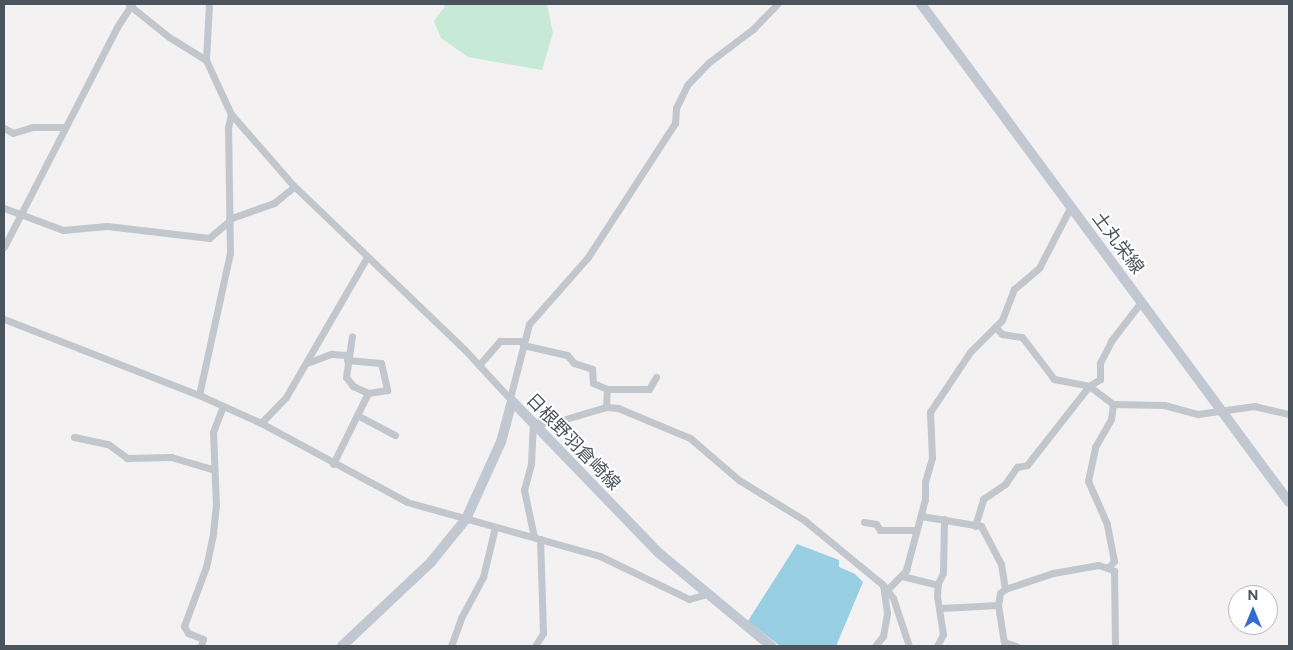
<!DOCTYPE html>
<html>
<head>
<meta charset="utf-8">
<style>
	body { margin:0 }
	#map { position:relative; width:1293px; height:650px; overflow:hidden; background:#f3f1f1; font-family:Figtree,"Noto Sans JP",sans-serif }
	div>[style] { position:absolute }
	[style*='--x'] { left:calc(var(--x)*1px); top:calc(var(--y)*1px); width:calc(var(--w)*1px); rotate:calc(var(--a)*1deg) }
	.green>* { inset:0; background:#c6ead6 }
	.water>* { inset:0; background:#98cfe2 }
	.minor>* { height:7px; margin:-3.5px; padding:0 3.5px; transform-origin:3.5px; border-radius:3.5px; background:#c1c7cd }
	.secondary>* { height:10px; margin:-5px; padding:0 5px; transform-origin:5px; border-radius:5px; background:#c1c8d2 }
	span { translate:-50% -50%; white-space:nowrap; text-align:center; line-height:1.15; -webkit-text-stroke:4px #fff; paint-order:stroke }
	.street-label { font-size:18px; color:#4b535c }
	.frame { position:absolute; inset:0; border:5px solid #4b535c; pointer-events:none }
	.north { position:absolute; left:1228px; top:585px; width:50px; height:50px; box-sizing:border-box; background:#fff; border:1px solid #b7babe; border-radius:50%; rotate:0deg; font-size:14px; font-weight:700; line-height:20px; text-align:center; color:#4b535c }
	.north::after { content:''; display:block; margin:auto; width:18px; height:22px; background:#316dcd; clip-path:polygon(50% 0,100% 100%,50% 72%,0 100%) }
</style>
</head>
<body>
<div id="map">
	<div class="green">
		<div style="clip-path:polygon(442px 4px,547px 4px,553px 33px,542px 70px,468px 57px,441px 38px,434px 21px,445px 6px)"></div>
	</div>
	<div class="water">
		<div style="clip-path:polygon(797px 544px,839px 560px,839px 567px,855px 574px,863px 582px,836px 646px,780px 646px,748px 621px)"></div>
	</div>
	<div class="minor">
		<div style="--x:209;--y:4;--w:56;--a:93.1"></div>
		<div style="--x:206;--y:60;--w:60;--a:65.2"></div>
		<div style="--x:231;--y:114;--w:94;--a:48.9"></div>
		<div style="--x:293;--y:185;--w:238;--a:43.8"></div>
		<div style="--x:465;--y:350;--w:69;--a:47.3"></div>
		<div style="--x:129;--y:5;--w:51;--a:38.7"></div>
		<div style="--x:169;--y:37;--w:44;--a:31.9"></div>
		<div style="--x:4;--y:128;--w:10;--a:29"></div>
		<div style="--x:13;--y:133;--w:21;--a:-17"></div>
		<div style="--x:33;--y:127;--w:32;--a:0"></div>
		<div style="--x:4;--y:208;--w:63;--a:20.4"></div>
		<div style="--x:63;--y:230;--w:44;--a:-5.2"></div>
		<div style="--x:107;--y:226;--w:103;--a:6.7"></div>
		<div style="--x:209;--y:238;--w:26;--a:-40"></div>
		<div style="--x:229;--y:219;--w:48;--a:-19.6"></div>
		<div style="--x:274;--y:203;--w:26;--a:-39"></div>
		<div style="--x:4;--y:247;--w:247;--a:-62.8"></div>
		<div style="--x:117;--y:27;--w:27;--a:-57"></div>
		<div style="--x:4;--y:319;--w:209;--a:21.3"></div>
		<div style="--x:199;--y:395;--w:68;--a:24.3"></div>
		<div style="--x:261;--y:423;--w:166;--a:28.4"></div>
		<div style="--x:407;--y:502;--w:200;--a:15.6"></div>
		<div style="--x:600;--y:556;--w:99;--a:25.8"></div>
		<div style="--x:689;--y:599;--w:19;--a:-16"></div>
		<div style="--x:995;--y:327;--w:10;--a:45"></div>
		<div style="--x:1002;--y:334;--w:20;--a:9"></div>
		<div style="--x:1022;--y:337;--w:53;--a:52.7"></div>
		<div style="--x:1054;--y:379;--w:36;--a:11"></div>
		<div style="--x:1089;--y:386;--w:30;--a:37"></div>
		<div style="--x:1113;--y:404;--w:51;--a:1.1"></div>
		<div style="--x:1164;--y:405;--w:35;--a:15"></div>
		<div style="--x:1198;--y:414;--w:57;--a:-8.1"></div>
		<div style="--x:1254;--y:406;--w:36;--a:13"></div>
		<div style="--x:523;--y:345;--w:45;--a:12.8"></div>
		<div style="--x:567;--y:355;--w:11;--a:49"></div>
		<div style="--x:574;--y:363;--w:19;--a:18"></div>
		<div style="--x:592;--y:369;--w:14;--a:86"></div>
		<div style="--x:593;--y:383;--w:15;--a:23"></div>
		<div style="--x:607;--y:389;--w:42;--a:0"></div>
		<div style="--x:649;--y:389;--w:14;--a:-60"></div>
		<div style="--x:347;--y:360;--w:34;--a:5"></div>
		<div style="--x:381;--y:363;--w:28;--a:77"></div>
		<div style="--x:387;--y:390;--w:19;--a:171"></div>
		<div style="--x:307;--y:363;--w:26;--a:-21"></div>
		<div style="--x:331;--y:354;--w:16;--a:4"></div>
		<div style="--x:479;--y:365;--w:32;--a:-49"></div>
		<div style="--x:500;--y:341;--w:24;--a:0"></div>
		<div style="--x:199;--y:395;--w:145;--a:-77.7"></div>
		<div style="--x:230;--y:253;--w:125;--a:-90.9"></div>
		<div style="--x:228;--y:128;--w:14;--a:-78"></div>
		<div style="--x:510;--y:398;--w:76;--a:-75.6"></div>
		<div style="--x:529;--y:324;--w:89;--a:-48.6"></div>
		<div style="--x:588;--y:257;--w:160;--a:-57"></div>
		<div style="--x:675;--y:123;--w:15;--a:-86"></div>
		<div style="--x:676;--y:108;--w:25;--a:-64"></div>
		<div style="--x:687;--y:85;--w:30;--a:-46"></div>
		<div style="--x:708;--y:63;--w:56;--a:-37.1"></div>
		<div style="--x:753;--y:29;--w:35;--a:-46"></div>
		<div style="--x:606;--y:407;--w:18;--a:-87"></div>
		<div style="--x:357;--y:415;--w:43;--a:27.8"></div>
		<div style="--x:261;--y:423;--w:36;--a:-46"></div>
		<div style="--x:286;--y:397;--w:162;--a:-59.9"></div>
		<div style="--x:74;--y:437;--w:35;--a:12"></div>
		<div style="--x:108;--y:444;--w:24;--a:36"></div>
		<div style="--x:127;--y:458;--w:44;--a:-1.3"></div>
		<div style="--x:171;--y:457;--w:43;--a:16.3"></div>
		<div style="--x:333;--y:464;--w:79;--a:-63.8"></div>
		<div style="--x:368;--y:393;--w:17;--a:-155"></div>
		<div style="--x:353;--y:386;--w:11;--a:-128"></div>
		<div style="--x:346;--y:377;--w:41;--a:-81.7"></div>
		<div style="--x:921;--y:516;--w:61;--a:9.5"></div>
		<div style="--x:981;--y:526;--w:43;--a:62.2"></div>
		<div style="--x:1001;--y:564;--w:25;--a:81"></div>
		<div style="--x:1005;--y:589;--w:51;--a:-18.4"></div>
		<div style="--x:1053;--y:573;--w:46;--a:-10.1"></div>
		<div style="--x:1098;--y:565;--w:10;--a:17"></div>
		<div style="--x:1108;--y:568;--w:9;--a:-49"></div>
		<div style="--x:1114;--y:561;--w:38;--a:-101"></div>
		<div style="--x:1107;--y:524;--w:47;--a:-113.8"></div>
		<div style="--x:1088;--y:481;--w:35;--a:-78"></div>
		<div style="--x:1095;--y:447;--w:32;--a:-60"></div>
		<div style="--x:1111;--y:419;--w:15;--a:-82"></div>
		<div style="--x:864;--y:522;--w:12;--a:9"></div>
		<div style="--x:876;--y:524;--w:7;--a:56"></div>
		<div style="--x:880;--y:530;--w:35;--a:0"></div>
		<div style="--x:975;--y:526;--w:28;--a:-73"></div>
		<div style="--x:983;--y:499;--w:27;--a:-34"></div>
		<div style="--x:1005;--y:484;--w:21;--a:-55"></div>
		<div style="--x:1017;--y:467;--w:10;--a:-11"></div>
		<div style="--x:1027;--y:465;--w:100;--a:-51.9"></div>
		<div style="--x:1089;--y:386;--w:13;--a:-32"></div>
		<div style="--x:1100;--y:379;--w:16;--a:-90"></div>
		<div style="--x:1100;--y:363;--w:25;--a:-63"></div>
		<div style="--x:1111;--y:341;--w:49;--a:-52.4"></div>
		<div style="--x:534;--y:537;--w:48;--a:-102"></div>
		<div style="--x:524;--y:490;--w:27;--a:-75"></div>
		<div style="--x:531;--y:464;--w:42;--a:-87.3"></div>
		<div style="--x:533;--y:422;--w:19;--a:3"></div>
		<div style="--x:552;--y:423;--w:56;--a:-16.5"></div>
		<div style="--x:606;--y:407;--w:12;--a:5"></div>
		<div style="--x:618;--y:408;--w:78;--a:22.6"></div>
		<div style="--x:690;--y:438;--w:65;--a:40.6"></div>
		<div style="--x:739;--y:480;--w:76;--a:31.6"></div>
		<div style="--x:804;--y:520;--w:102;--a:39.4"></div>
		<div style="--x:883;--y:585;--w:16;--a:52"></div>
		<div style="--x:893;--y:598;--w:51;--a:71.6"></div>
		<div style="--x:1108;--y:568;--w:7;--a:27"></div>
		<div style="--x:1114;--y:571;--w:75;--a:89.2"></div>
		<div style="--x:902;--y:576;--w:37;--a:14"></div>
		<div style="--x:1005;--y:589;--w:6;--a:141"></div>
		<div style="--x:1000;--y:593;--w:12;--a:99"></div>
		<div style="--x:998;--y:605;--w:37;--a:81"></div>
		<div style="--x:1004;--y:642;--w:13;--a:18"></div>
		<div style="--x:887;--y:590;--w:28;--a:-46"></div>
		<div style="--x:906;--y:570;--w:73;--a:-75"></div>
		<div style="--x:925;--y:499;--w:17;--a:-90"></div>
		<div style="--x:925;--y:482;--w:25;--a:-74"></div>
		<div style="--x:932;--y:458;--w:46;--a:-92.5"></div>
		<div style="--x:930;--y:412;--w:72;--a:-56.3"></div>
		<div style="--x:970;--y:352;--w:45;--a:-45"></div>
		<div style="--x:1002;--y:320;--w:33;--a:-69"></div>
		<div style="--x:1014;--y:289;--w:33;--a:-40"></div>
		<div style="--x:1039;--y:268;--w:70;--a:-62.7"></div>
		<div style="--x:941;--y:608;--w:57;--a:-3"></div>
		<div style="--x:201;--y:646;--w:7;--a:-74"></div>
		<div style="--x:203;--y:639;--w:16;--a:-158"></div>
		<div style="--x:188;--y:633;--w:8;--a:-120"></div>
		<div style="--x:184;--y:626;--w:63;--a:-69.6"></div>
		<div style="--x:206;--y:567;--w:35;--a:-78"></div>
		<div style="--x:213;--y:533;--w:27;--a:-84"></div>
		<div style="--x:216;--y:506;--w:74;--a:-92.3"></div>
		<div style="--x:213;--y:432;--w:28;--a:-69"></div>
		<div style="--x:451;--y:646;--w:30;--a:-70"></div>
		<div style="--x:461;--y:618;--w:47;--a:-61.8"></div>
		<div style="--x:483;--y:577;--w:51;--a:-76.5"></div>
		<div style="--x:535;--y:646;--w:15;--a:-58"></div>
		<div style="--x:543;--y:633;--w:94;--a:-91.8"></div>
		<div style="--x:875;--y:646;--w:13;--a:-51"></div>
		<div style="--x:883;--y:636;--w:23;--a:-80"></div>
		<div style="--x:887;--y:613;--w:27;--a:-98"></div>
		<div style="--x:937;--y:646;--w:13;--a:-63"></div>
		<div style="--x:943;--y:634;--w:38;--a:-99"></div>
		<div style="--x:937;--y:596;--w:13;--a:-86"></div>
		<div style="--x:938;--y:583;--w:11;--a:-63"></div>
		<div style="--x:943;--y:573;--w:54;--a:-88.9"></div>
	</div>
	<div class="secondary">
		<div style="--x:921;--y:4;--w:619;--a:53.54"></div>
		<div style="--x:512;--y:401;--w:211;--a:46"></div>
		<div style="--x:659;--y:553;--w:146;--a:39.7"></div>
		<div style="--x:342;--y:646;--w:122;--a:-43.3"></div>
		<div style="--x:431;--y:562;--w:55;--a:-50.9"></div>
		<div style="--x:466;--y:519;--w:85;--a:-65.6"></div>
		<div style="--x:501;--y:442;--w:42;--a:-75"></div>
	</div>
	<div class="street-label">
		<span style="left:1118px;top:243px;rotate:53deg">土丸栄線</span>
		<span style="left:573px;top:442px;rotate:46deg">日根野羽倉崎線</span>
	</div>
	<div class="frame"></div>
	<div class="north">N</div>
</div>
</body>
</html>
